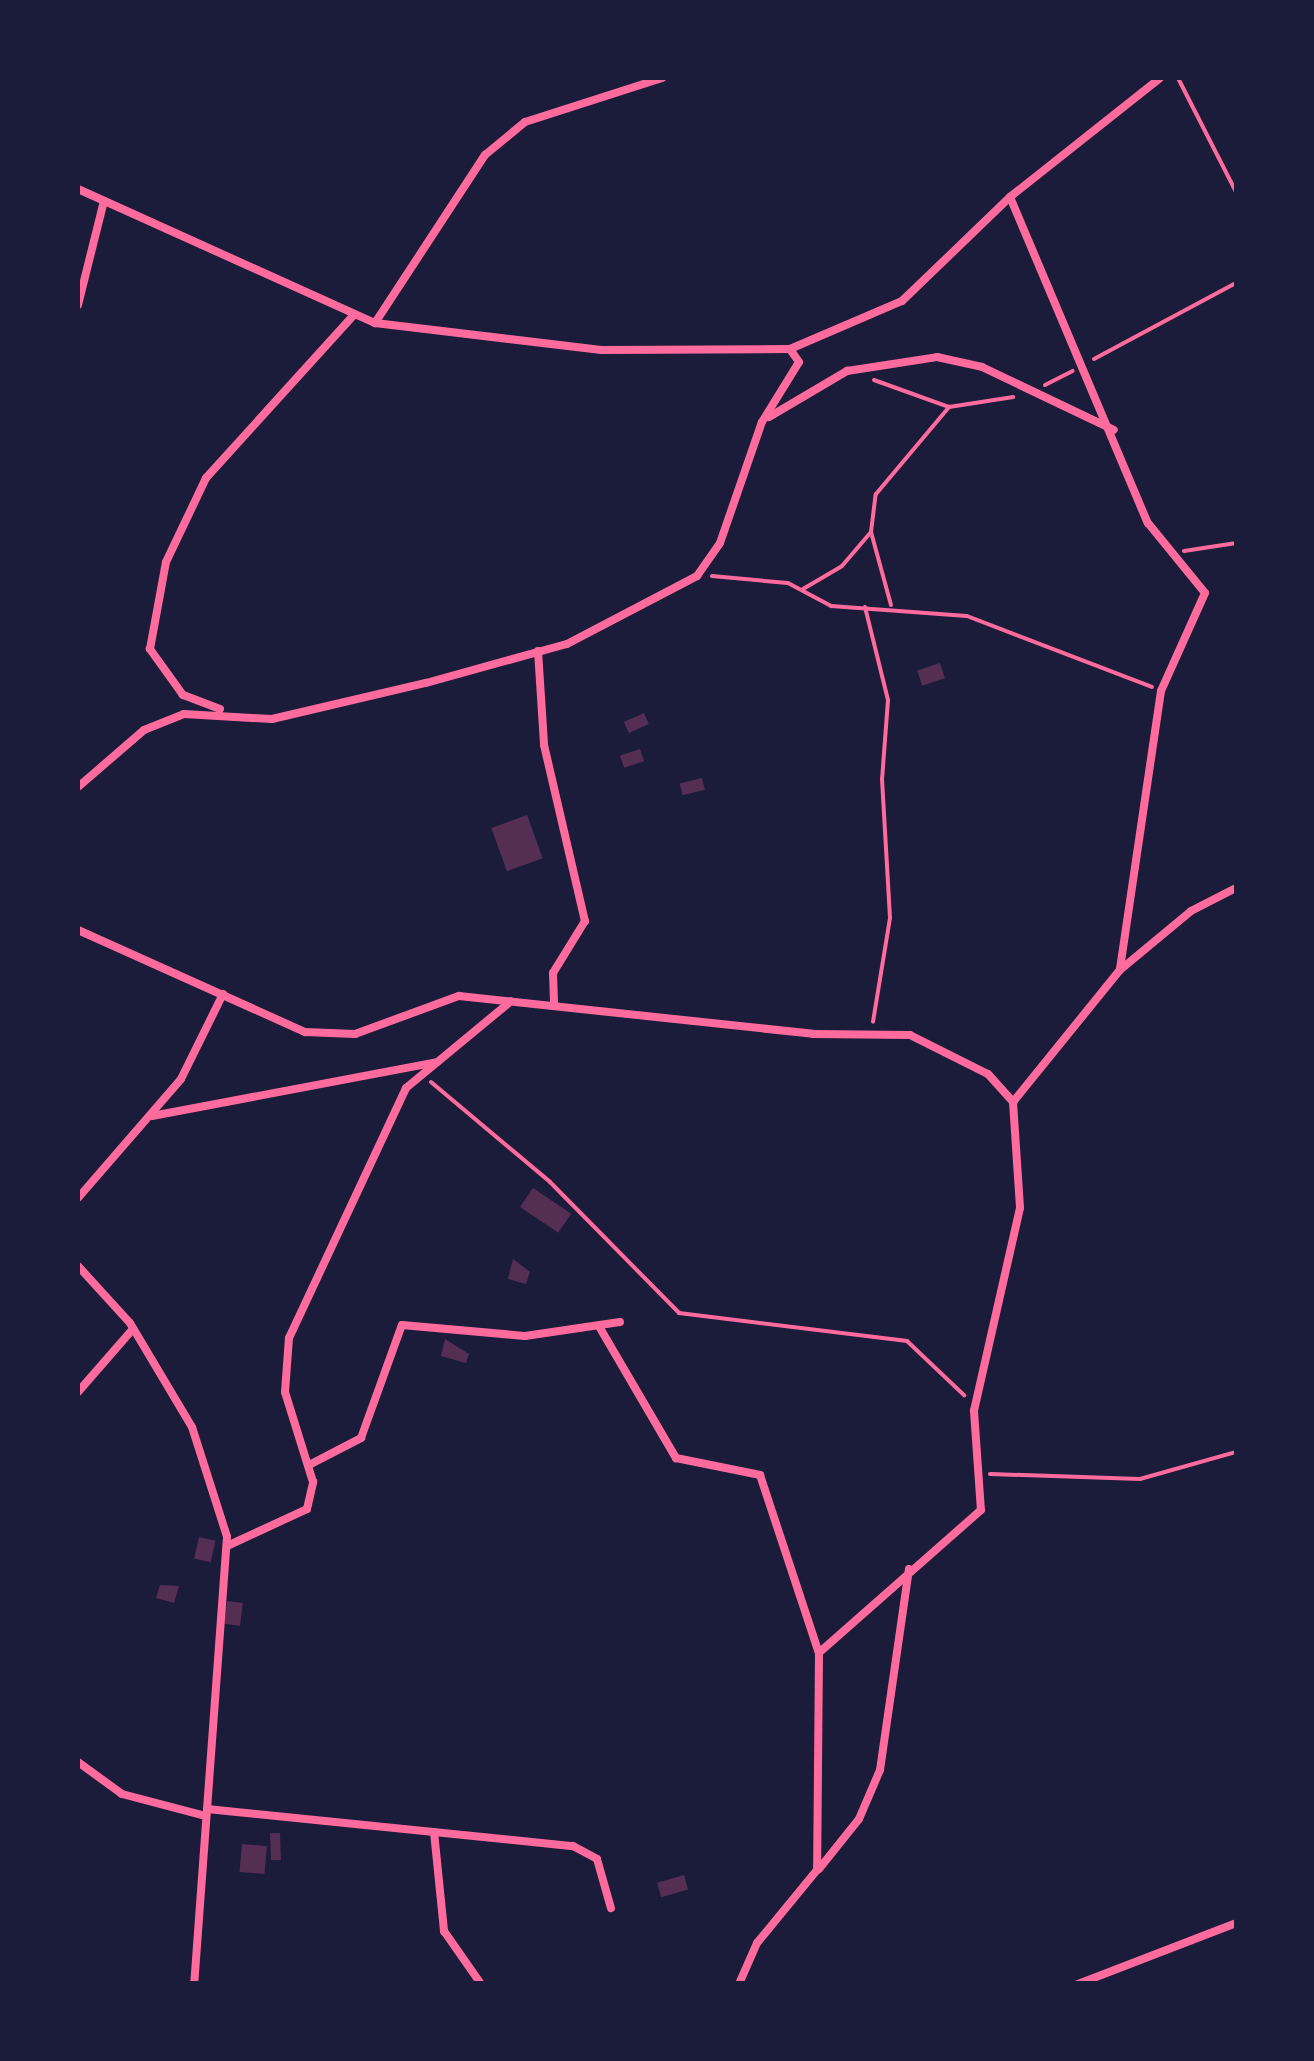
<!DOCTYPE html>
<html>
<head>
<meta charset="utf-8">
<style>
	body { margin:0 }
	#map { position:relative; width:1314px; height:2061px; overflow:hidden; background:#1b1b3a; font-family:"DejaVu Sans",sans-serif }
	div>[style] { position:absolute }
	[style*='--x'] { left:calc(var(--x)*1px); top:calc(var(--y)*1px); width:calc(var(--w)*1px); rotate:calc(var(--a)*1deg) }
	.building>* { inset:0; background:#542f53; transform-origin:0 0 }
	.path>* { height:4px; margin:-2px; padding:0 2px; transform-origin:2px; border-radius:2px; background:#ff6b9d }
	.minor>* { height:8px; margin:-4px; padding:0 4px; transform-origin:4px; border-radius:4px; background:#ff6b9d }
	span { translate:-50% -50%; white-space:nowrap; text-align:center; line-height:1.15; -webkit-text-stroke:10px #1b1b3a; paint-order:stroke }
	.frame { position:absolute; inset:0; border:80px solid #1b1b3a; pointer-events:none }
</style>
</head>
<body>
<div id="map">
	<div class="building">
		<div style="left:940px;top:663px;width:16px;height:24px;rotate:72deg"></div>
		<div style="left:644px;top:713px;width:12px;height:22px;rotate:66deg"></div>
		<div style="left:640px;top:749px;width:13px;height:21px;rotate:72deg"></div>
		<div style="left:702px;top:778px;width:12px;height:23px;rotate:76deg"></div>
		<div style="left:527px;top:815px;width:46px;height:38px;rotate:70deg"></div>
		<div style="left:533px;top:1188px;width:46px;height:23px;rotate:34deg"></div>
		<div style="clip-path:polygon(513px 1259px,530px 1272px,526px 1284px,508px 1279px)"></div>
		<div style="clip-path:polygon(445px 1339px,469px 1354px,466px 1363px,441px 1356px)"></div>
		<div style="left:199px;top:1537px;width:17px;height:22px;rotate:13deg"></div>
		<div style="clip-path:polygon(160px 1585px,179px 1586px,174px 1603px,156px 1598px)"></div>
		<div style="left:227px;top:1601px;width:16px;height:23px;rotate:7deg"></div>
		<div style="left:280px;top:1833px;width:27px;height:10px;rotate:88deg"></div>
		<div style="left:242px;top:1844px;width:25px;height:28px;rotate:5deg"></div>
		<div style="left:684px;top:1875px;width:15px;height:28px;rotate:74deg"></div>
	</div>
	<div class="path">
		<div style="--x:1178;--y:78;--w:128;--a:63"></div>
		<div style="--x:1094;--y:359;--w:161;--a:-28.2"></div>
		<div style="--x:874;--y:380;--w:80;--a:19.8"></div>
		<div style="--x:1045;--y:385;--w:31;--a:-27"></div>
		<div style="--x:1184;--y:551;--w:53;--a:-8.7"></div>
		<div style="--x:712;--y:576;--w:76;--a:5.3"></div>
		<div style="--x:788;--y:583;--w:49;--a:28.1"></div>
		<div style="--x:831;--y:606;--w:136;--a:4.2"></div>
		<div style="--x:967;--y:616;--w:198;--a:21"></div>
		<div style="--x:803;--y:589;--w:45;--a:-30.5"></div>
		<div style="--x:842;--y:566;--w:45;--a:-49.5"></div>
		<div style="--x:891;--y:605;--w:76;--a:-105.3"></div>
		<div style="--x:871;--y:532;--w:38;--a:-83"></div>
		<div style="--x:876;--y:494;--w:114;--a:-50"></div>
		<div style="--x:949;--y:407;--w:65;--a:-8.9"></div>
		<div style="--x:865;--y:607;--w:96;--a:76.1"></div>
		<div style="--x:888;--y:700;--w:79;--a:94.3"></div>
		<div style="--x:882;--y:779;--w:139;--a:86.7"></div>
		<div style="--x:890;--y:918;--w:105;--a:99.3"></div>
		<div style="--x:431;--y:1082;--w:155;--a:40"></div>
		<div style="--x:550;--y:1182;--w:184;--a:45.4"></div>
		<div style="--x:679;--y:1313;--w:230;--a:7"></div>
		<div style="--x:907;--y:1341;--w:79;--a:43.5"></div>
		<div style="--x:990;--y:1474;--w:150;--a:1.9"></div>
		<div style="--x:1140;--y:1479;--w:100;--a:-15.7"></div>
	</div>
	<div class="minor">
		<div style="--x:78;--y:189;--w:326;--a:24.3"></div>
		<div style="--x:375;--y:323;--w:228;--a:6.8"></div>
		<div style="--x:601;--y:350;--w:189;--a:-0.3"></div>
		<div style="--x:790;--y:349;--w:122;--a:-23.2"></div>
		<div style="--x:902;--y:301;--w:150;--a:-43.9"></div>
		<div style="--x:1010;--y:197;--w:191;--a:-38.4"></div>
		<div style="--x:1010;--y:197;--w:354;--a:67.1"></div>
		<div style="--x:1148;--y:523;--w:90;--a:50.8"></div>
		<div style="--x:1205;--y:593;--w:107;--a:114.2"></div>
		<div style="--x:1161;--y:691;--w:282;--a:98.4"></div>
		<div style="--x:78;--y:305;--w:107;--a:-76"></div>
		<div style="--x:375;--y:323;--w:201;--a:-56.8"></div>
		<div style="--x:485;--y:155;--w:52;--a:-39.5"></div>
		<div style="--x:525;--y:122;--w:144;--a:-17.8"></div>
		<div style="--x:769;--y:417;--w:91;--a:-30.5"></div>
		<div style="--x:847;--y:371;--w:91;--a:-8.8"></div>
		<div style="--x:937;--y:357;--w:46;--a:12.5"></div>
		<div style="--x:982;--y:367;--w:146;--a:25.5"></div>
		<div style="--x:538;--y:651;--w:94;--a:86.3"></div>
		<div style="--x:544;--y:745;--w:181;--a:76.9"></div>
		<div style="--x:585;--y:921;--w:61;--a:121.6"></div>
		<div style="--x:553;--y:973;--w:33;--a:88"></div>
		<div style="--x:220;--y:709;--w:40;--a:-159"></div>
		<div style="--x:183;--y:695;--w:57;--a:-125.7"></div>
		<div style="--x:150;--y:649;--w:88;--a:-79.6"></div>
		<div style="--x:166;--y:562;--w:93;--a:-64.5"></div>
		<div style="--x:206;--y:478;--w:220;--a:-47.8"></div>
		<div style="--x:78;--y:787;--w:87;--a:-40.8"></div>
		<div style="--x:144;--y:730;--w:43;--a:-21.8"></div>
		<div style="--x:184;--y:714;--w:88;--a:3.3"></div>
		<div style="--x:272;--y:719;--w:158;--a:-13.2"></div>
		<div style="--x:426;--y:683;--w:146;--a:-15.5"></div>
		<div style="--x:567;--y:644;--w:147;--a:-27.6"></div>
		<div style="--x:697;--y:576;--w:40;--a:-55.1"></div>
		<div style="--x:720;--y:543;--w:128;--a:-70.9"></div>
		<div style="--x:762;--y:422;--w:70;--a:-58.3"></div>
		<div style="--x:799;--y:362;--w:16;--a:-125"></div>
		<div style="--x:78;--y:930;--w:249;--a:24.2"></div>
		<div style="--x:305;--y:1032;--w:50;--a:2.3"></div>
		<div style="--x:355;--y:1034;--w:111;--a:-20.1"></div>
		<div style="--x:459;--y:996;--w:356;--a:6.1"></div>
		<div style="--x:813;--y:1034;--w:97;--a:0.6"></div>
		<div style="--x:910;--y:1035;--w:87;--a:26.6"></div>
		<div style="--x:988;--y:1074;--w:38;--a:48"></div>
		<div style="--x:1013;--y:1102;--w:106;--a:86.2"></div>
		<div style="--x:1020;--y:1208;--w:208;--a:102.8"></div>
		<div style="--x:974;--y:1411;--w:99;--a:86"></div>
		<div style="--x:981;--y:1510;--w:216;--a:138.6"></div>
		<div style="--x:819;--y:1653;--w:217;--a:90.5"></div>
		<div style="--x:817;--y:1870;--w:94;--a:129.4"></div>
		<div style="--x:757;--y:1943;--w:45;--a:113.7"></div>
		<div style="--x:1013;--y:1102;--w:170;--a:-51"></div>
		<div style="--x:1120;--y:970;--w:92;--a:-39.7"></div>
		<div style="--x:1191;--y:911;--w:51;--a:-27.1"></div>
		<div style="--x:152;--y:1116;--w:290;--a:-10.7"></div>
		<div style="--x:78;--y:1198;--w:157;--a:-49.1"></div>
		<div style="--x:181;--y:1079;--w:95;--a:-63.7"></div>
		<div style="--x:78;--y:1266;--w:77;--a:47.6"></div>
		<div style="--x:130;--y:1323;--w:121;--a:59.2"></div>
		<div style="--x:192;--y:1427;--w:115;--a:72.3"></div>
		<div style="--x:227;--y:1537;--w:448;--a:94.2"></div>
		<div style="--x:600;--y:1328;--w:151;--a:59.7"></div>
		<div style="--x:676;--y:1458;--w:86;--a:11.4"></div>
		<div style="--x:760;--y:1475;--w:188;--a:71.7"></div>
		<div style="--x:78;--y:1392;--w:84;--a:-48.9"></div>
		<div style="--x:309;--y:1465;--w:59;--a:-27.4"></div>
		<div style="--x:361;--y:1438;--w:120;--a:-70.1"></div>
		<div style="--x:402;--y:1325;--w:123;--a:5.1"></div>
		<div style="--x:525;--y:1336;--w:96;--a:-8.4"></div>
		<div style="--x:227;--y:1546;--w:88;--a:-24.8"></div>
		<div style="--x:307;--y:1509;--w:28;--a:-77"></div>
		<div style="--x:313;--y:1482;--w:94;--a:-107.3"></div>
		<div style="--x:285;--y:1392;--w:54;--a:-85.8"></div>
		<div style="--x:289;--y:1338;--w:276;--a:-64.9"></div>
		<div style="--x:406;--y:1088;--w:136;--a:-39.6"></div>
		<div style="--x:78;--y:1762;--w:54;--a:36"></div>
		<div style="--x:122;--y:1794;--w:87;--a:14.7"></div>
		<div style="--x:207;--y:1809;--w:368;--a:5.8"></div>
		<div style="--x:573;--y:1846;--w:27;--a:28"></div>
		<div style="--x:597;--y:1859;--w:51;--a:74.1"></div>
		<div style="--x:434;--y:1832;--w:100;--a:84.2"></div>
		<div style="--x:444;--y:1931;--w:65;--a:55.1"></div>
		<div style="--x:819;--y:1869;--w:64;--a:-51.3"></div>
		<div style="--x:859;--y:1819;--w:53;--a:-66.8"></div>
		<div style="--x:880;--y:1770;--w:203;--a:-81.8"></div>
		<div style="--x:1078;--y:1984;--w:169;--a:-21.1"></div>
	</div>
	<div class="frame"></div>
</div>
</body>
</html>
